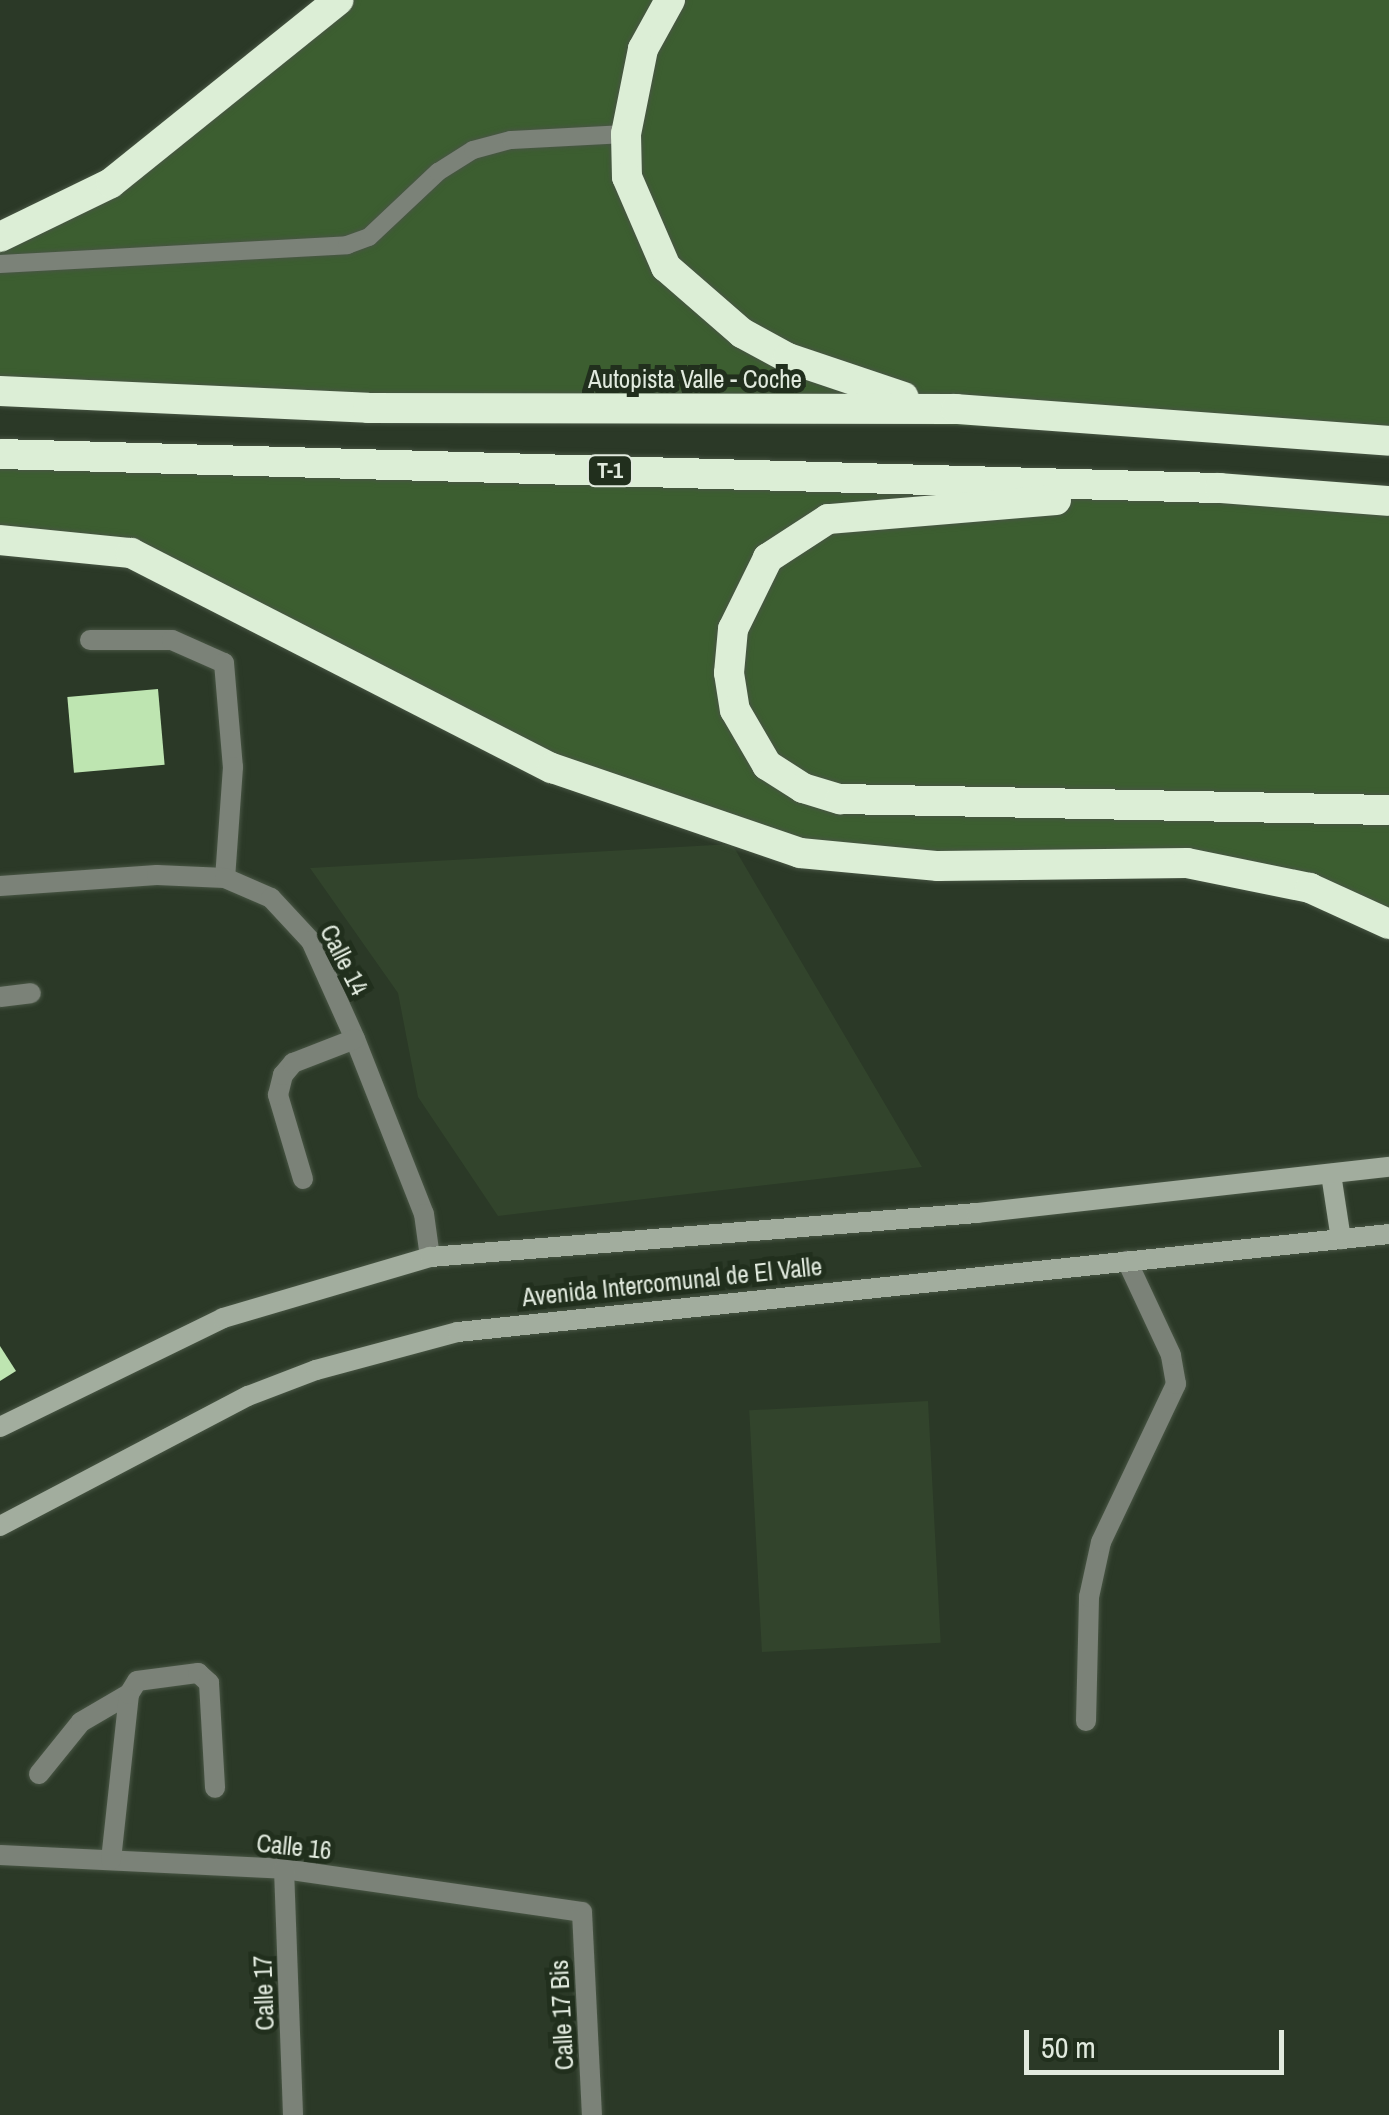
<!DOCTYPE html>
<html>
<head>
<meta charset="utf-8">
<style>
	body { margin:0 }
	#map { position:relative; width:1389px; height:2115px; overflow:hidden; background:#2b3927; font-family:"Archivo Narrow",sans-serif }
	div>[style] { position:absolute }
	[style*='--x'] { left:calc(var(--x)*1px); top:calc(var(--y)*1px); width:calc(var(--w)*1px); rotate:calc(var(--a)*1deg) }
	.built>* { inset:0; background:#32442c; transform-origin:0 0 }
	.green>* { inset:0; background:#3c5e30 }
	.building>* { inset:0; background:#bee5b1; transform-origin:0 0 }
	.roads { filter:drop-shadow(0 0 2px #485544) drop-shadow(0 0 2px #485544) }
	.service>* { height:18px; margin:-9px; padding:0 9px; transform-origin:9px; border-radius:9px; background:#7b8278 }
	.minor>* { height:20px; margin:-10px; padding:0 10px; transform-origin:10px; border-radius:10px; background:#7b8278 }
	.secondary>* { height:20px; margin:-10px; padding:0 10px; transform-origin:10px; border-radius:10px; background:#a2ad9e }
	.motorway>* { height:30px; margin:-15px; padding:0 15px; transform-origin:15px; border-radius:15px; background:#dceed6 }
	span { translate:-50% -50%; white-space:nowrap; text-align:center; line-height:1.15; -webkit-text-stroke:10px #212f1d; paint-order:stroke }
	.shield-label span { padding:2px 8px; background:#212f1d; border:2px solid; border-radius:8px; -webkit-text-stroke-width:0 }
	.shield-label { font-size:22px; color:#e1eade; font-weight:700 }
	.street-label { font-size:25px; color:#e1eade }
	.scale { position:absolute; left:1024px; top:2030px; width:260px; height:45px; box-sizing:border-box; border:5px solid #e1eade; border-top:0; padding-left:12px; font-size:30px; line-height:35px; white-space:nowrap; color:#e1eade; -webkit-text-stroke:8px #212f1d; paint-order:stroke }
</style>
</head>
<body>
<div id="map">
	<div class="built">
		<div style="clip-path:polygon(732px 844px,922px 1167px,498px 1216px,418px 1097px,398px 993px,310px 868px)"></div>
		<div style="left:928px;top:1401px;width:242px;height:179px;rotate:87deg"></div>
	</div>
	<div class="green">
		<div style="clip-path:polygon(339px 0,1389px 0,1389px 441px,0 391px,0 237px,111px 183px)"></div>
		<div style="clip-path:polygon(0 454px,1389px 501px,1389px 924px,1187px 863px,799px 853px,552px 768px,131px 553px,0 540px)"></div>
	</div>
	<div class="building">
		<div style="left:158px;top:689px;width:76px;height:91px;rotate:85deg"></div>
		<div style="clip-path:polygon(0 1346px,16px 1371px,0 1381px)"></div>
	</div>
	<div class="roads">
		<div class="service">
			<div style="--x:0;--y:264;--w:348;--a:-3.1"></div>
			<div style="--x:347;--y:245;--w:23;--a:-20"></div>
			<div style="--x:369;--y:237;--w:95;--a:-43.3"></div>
			<div style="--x:438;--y:172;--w:41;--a:-32.2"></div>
			<div style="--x:473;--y:150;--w:39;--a:-15"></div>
			<div style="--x:511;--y:140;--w:115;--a:-3"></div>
		</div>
		<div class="minor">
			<div style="--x:90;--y:640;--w:82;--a:0"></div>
			<div style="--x:172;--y:640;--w:57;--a:23.9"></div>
			<div style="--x:224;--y:663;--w:104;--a:85.1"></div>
			<div style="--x:233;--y:767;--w:111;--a:94.1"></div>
			<div style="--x:0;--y:886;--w:157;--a:-4"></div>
			<div style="--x:157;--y:875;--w:68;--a:2.5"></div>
			<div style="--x:225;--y:878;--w:50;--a:23.5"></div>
			<div style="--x:271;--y:898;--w:59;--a:47.1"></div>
			<div style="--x:311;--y:941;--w:107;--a:65.8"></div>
			<div style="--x:355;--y:1039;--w:188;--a:68.5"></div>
			<div style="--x:424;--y:1214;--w:43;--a:82.1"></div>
			<div style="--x:0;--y:997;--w:31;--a:-7"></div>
			<div style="--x:303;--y:1179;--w:88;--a:-106.6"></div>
			<div style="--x:278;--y:1095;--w:21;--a:-76"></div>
			<div style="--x:283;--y:1075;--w:16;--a:-50"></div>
			<div style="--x:293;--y:1063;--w:66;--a:-21.2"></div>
			<div style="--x:1086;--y:1721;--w:124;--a:-88.6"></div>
			<div style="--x:1089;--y:1597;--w:56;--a:-77.7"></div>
			<div style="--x:1101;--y:1542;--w:175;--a:-64.6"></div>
			<div style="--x:1176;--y:1384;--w:29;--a:-100"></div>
			<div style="--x:1171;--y:1355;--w:104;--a:-115.1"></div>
			<div style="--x:39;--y:1774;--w:67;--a:-51.1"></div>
			<div style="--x:81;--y:1722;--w:56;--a:-30.3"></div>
			<div style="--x:0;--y:1855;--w:284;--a:2.8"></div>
			<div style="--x:284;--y:1869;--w:301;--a:8.2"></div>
			<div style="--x:582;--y:1912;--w:203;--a:87.2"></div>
			<div style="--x:111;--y:1860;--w:167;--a:-83.8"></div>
			<div style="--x:129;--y:1694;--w:15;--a:-58"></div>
			<div style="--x:137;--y:1681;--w:62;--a:-7.5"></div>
			<div style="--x:198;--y:1673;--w:15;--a:42"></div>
			<div style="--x:209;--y:1683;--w:105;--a:86.7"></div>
			<div style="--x:284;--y:1869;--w:246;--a:87.9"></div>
		</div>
		<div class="secondary">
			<div style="--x:1331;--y:1174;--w:66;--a:81.3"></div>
			<div style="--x:0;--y:1427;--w:248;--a:-26"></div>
			<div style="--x:223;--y:1318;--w:216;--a:-16.4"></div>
			<div style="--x:430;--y:1257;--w:549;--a:-4.6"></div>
			<div style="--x:977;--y:1213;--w:415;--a:-6.4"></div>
			<div style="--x:0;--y:1526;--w:280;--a:-27.7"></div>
			<div style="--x:248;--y:1396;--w:73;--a:-20.9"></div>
			<div style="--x:316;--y:1370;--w:147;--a:-15"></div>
			<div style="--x:458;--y:1332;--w:936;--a:-6.01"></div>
		</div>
		<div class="motorway">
			<div style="--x:670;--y:0;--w:56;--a:118.9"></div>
			<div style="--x:643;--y:49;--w:87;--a:101.3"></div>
			<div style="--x:626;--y:134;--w:43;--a:88.7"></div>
			<div style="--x:627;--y:177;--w:98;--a:66.6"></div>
			<div style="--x:666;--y:267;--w:101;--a:41"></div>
			<div style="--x:742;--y:333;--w:52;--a:28.5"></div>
			<div style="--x:788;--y:358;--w:122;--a:18.6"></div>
			<div style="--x:0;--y:237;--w:123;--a:-25.9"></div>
			<div style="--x:111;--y:183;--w:292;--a:-38.8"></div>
			<div style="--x:0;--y:391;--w:368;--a:2.6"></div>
			<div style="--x:368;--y:408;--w:588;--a:0.1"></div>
			<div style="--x:956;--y:409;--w:434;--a:4.2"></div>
			<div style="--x:0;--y:454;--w:1220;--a:1.6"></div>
			<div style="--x:1220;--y:488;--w:169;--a:4.4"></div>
			<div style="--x:1056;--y:500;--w:229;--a:175.2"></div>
			<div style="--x:828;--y:519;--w:72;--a:147"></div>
			<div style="--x:768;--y:558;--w:79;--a:116.2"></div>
			<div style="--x:733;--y:629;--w:44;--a:95.2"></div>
			<div style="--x:729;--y:673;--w:37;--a:81"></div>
			<div style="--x:735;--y:710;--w:64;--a:59.8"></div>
			<div style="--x:767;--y:765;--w:43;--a:32.6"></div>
			<div style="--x:803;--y:788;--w:39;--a:17"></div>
			<div style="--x:840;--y:799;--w:549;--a:1.15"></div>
			<div style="--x:0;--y:540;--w:132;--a:5.7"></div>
			<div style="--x:131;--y:553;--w:473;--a:27.1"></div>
			<div style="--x:552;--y:768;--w:262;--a:18.9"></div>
			<div style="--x:800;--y:853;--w:139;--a:5.4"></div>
			<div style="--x:938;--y:866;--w:249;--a:-0.7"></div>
			<div style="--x:1187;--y:863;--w:126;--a:11.5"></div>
			<div style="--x:1310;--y:888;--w:87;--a:24.5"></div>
		</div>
	</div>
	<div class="shield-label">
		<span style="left:610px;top:471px">T-1</span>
	</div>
	<div class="street-label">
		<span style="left:695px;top:379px">Autopista Valle - Coche</span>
		<span style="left:344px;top:960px;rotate:63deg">Calle 14</span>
		<span style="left:672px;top:1282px;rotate:-6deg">Avenida Intercomunal de El Valle</span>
		<span style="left:294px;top:1847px;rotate:6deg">Calle 16</span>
		<span style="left:264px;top:1993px;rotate:-92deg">Calle 17</span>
		<span style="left:562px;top:2015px;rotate:-93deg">Calle 17 Bis</span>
	</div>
	<div class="scale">50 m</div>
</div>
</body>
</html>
